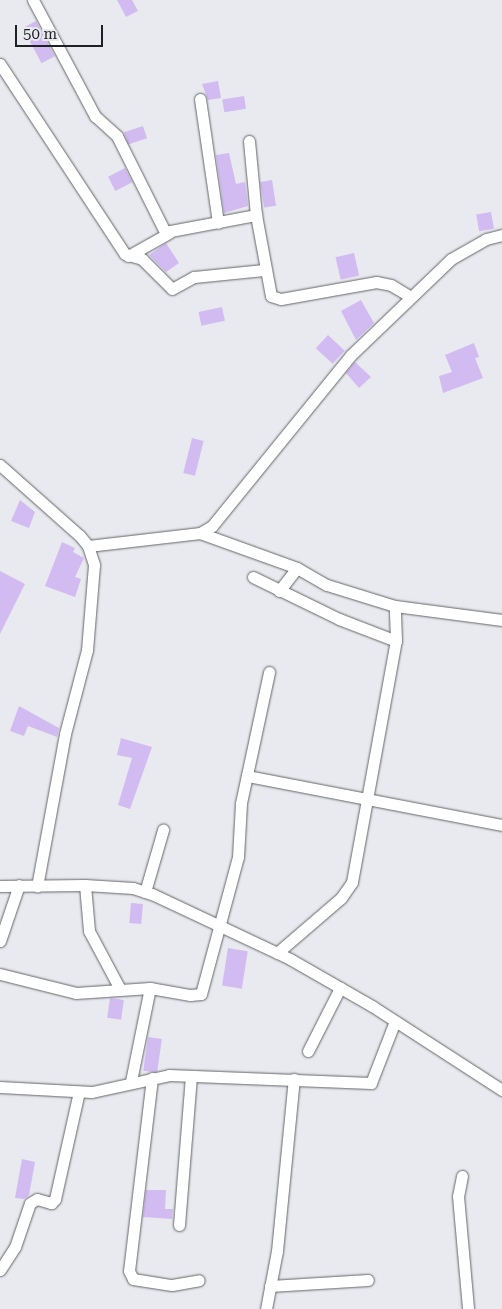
<!DOCTYPE html>
<html>
<head>
<meta charset="utf-8">
<style>
	body { margin:0 }
	#map { position:relative; width:502px; height:1309px; overflow:hidden; background:#e8eaef; font-family:"Roboto Serif",serif }
	div>[style] { position:absolute }
	[style*='--x'] { left:calc(var(--x)*1px); top:calc(var(--y)*1px); width:calc(var(--w)*1px); rotate:calc(var(--a)*1deg) }
	.building>* { inset:0; background:#d2bbf1; transform-origin:0 0 }
	.roads { filter:drop-shadow(0 0 1px #636569) drop-shadow(0 0 1px #636569) }
	.minor>* { height:11px; margin:-5.5px; padding:0 5.5px; transform-origin:5.5px; border-radius:5.5px; background:#fff }
	span { translate:-50% -50%; white-space:nowrap; text-align:center; line-height:1.15; -webkit-text-stroke:4.5px #e8eaef; paint-order:stroke }
	.scale { position:absolute; left:15px; top:25px; width:88px; height:22px; box-sizing:border-box; border:2px solid #1f2022; border-top:0; padding-left:6px; font-size:15px; line-height:18px; white-space:nowrap; color:#1f2022; -webkit-text-stroke:4px #e8eaef; paint-order:stroke }
</style>
</head>
<body>
<div id="map">
	<div class="building">
		<div style="clip-path:polygon(117px 0,132px 0,138px 11px,126px 17px)"></div>
		<div style="left:36px;top:21px;width:40px;height:15px;rotate:62deg"></div>
		<div style="clip-path:polygon(218px 81px,221px 98px,208px 100px,202px 84px)"></div>
		<div style="left:244px;top:96px;width:13px;height:22px;rotate:81deg"></div>
		<div style="left:143px;top:126px;width:13px;height:20px;rotate:72deg"></div>
		<div style="clip-path:polygon(229px 153px,236px 184px,245px 182px,248px 206px,224px 213px,216px 155px)"></div>
		<div style="left:125px;top:168px;width:16px;height:19px;rotate:63deg"></div>
		<div style="left:272px;top:180px;width:26px;height:12px;rotate:81deg"></div>
		<div style="left:491px;top:212px;width:17px;height:15px;rotate:80deg"></div>
		<div style="clip-path:polygon(166px 243px,179px 263px,166px 272px,149px 255px)"></div>
		<div style="left:354px;top:253px;width:23px;height:19px;rotate:77deg"></div>
		<div style="clip-path:polygon(361px 300px,374px 323px,356px 340px,341px 311px)"></div>
		<div style="left:222px;top:307px;width:14px;height:24px;rotate:78deg"></div>
		<div style="left:328px;top:335px;width:23px;height:18px;rotate:43deg"></div>
		<div style="clip-path:polygon(474px 343px,479px 357px,475px 358px,483px 378px,443px 393px,439px 376px,452px 372px,445px 355px)"></div>
		<div style="clip-path:polygon(355px 362px,371px 377px,359px 388px,346px 373px)"></div>
		<div style="left:192px;top:438px;width:12px;height:36px;rotate:14deg"></div>
		<div style="clip-path:polygon(20px 500px,35px 512px,29px 528px,11px 521px)"></div>
		<div style="clip-path:polygon(62px 542px,75px 548px,73px 552px,84px 558px,75px 577px,81px 579px,75px 597px,45px 586px)"></div>
		<div style="clip-path:polygon(0 571px,25px 584px,0 634px)"></div>
		<div style="clip-path:polygon(19px 706px,59px 728px,57px 737px,28px 726px,24px 736px,10px 731px)"></div>
		<div style="clip-path:polygon(121px 738px,152px 747px,130px 809px,118px 805px,132px 758px,117px 755px)"></div>
		<div style="left:131px;top:903px;width:12px;height:20px;rotate:5deg"></div>
		<div style="left:228px;top:948px;width:20px;height:38px;rotate:9deg"></div>
		<div style="left:110px;top:998px;width:14px;height:20px;rotate:8deg"></div>
		<div style="left:148px;top:1037px;width:14px;height:34px;rotate:8deg"></div>
		<div style="clip-path:polygon(22px 1159px,35px 1162px,29px 1195px,24px 1199px,15px 1198px)"></div>
		<div style="clip-path:polygon(146px 1190px,166px 1190px,165px 1209px,173px 1209px,172px 1219px,143px 1217px)"></div>
	</div>
	<div class="roads">
		<div class="minor">
			<div style="--x:33;--y:0;--w:132;--a:61.9"></div>
			<div style="--x:95;--y:116;--w:30;--a:42"></div>
			<div style="--x:117;--y:136;--w:107;--a:63.4"></div>
			<div style="--x:165;--y:232;--w:93;--a:-10.6"></div>
			<div style="--x:0;--y:64;--w:227;--a:56.7"></div>
			<div style="--x:125;--y:254;--w:18;--a:16"></div>
			<div style="--x:142;--y:259;--w:42;--a:45"></div>
			<div style="--x:172;--y:289;--w:25;--a:-29"></div>
			<div style="--x:194;--y:277;--w:70;--a:-5.7"></div>
			<div style="--x:200;--y:99;--w:125;--a:81.7"></div>
			<div style="--x:249;--y:141;--w:74;--a:84.6"></div>
			<div style="--x:256;--y:215;--w:82;--a:79.5"></div>
			<div style="--x:271;--y:296;--w:10;--a:17"></div>
			<div style="--x:281;--y:299;--w:97;--a:-10.1"></div>
			<div style="--x:376;--y:282;--w:15;--a:11"></div>
			<div style="--x:391;--y:285;--w:23;--a:31"></div>
			<div style="--x:128;--y:256;--w:47;--a:-29.3"></div>
			<div style="--x:0;--y:465;--w:107;--a:41.6"></div>
			<div style="--x:80;--y:536;--w:13;--a:51"></div>
			<div style="--x:88;--y:546;--w:20;--a:72"></div>
			<div style="--x:94;--y:565;--w:85;--a:94.7"></div>
			<div style="--x:87;--y:650;--w:87;--a:104.7"></div>
			<div style="--x:65;--y:734;--w:155;--a:100.4"></div>
			<div style="--x:200;--y:533;--w:103;--a:19.8"></div>
			<div style="--x:297;--y:568;--w:34;--a:30"></div>
			<div style="--x:327;--y:585;--w:71;--a:17.2"></div>
			<div style="--x:88;--y:546;--w:113;--a:-6.6"></div>
			<div style="--x:200;--y:533;--w:14;--a:-30"></div>
			<div style="--x:212;--y:526;--w:220;--a:-50.9"></div>
			<div style="--x:351;--y:355;--w:139;--a:-43.8"></div>
			<div style="--x:451;--y:259;--w:40;--a:-29.7"></div>
			<div style="--x:486;--y:239;--w:16;--a:-14"></div>
			<div style="--x:253;--y:577;--w:96;--a:26"></div>
			<div style="--x:339;--y:619;--w:61;--a:21.1"></div>
			<div style="--x:279;--y:591;--w:29;--a:-52"></div>
			<div style="--x:247;--y:776;--w:260;--a:10.9"></div>
			<div style="--x:85;--y:885;--w:46;--a:85"></div>
			<div style="--x:89;--y:931;--w:66;--a:61.9"></div>
			<div style="--x:0;--y:886;--w:85;--a:-0.7"></div>
			<div style="--x:85;--y:885;--w:48;--a:3.6"></div>
			<div style="--x:133;--y:888;--w:20;--a:18"></div>
			<div style="--x:152;--y:894;--w:153;--a:25.2"></div>
			<div style="--x:290;--y:959;--w:95;--a:29.8"></div>
			<div style="--x:372;--y:1006;--w:155;--a:32.9"></div>
			<div style="--x:145;--y:892;--w:65;--a:-73.8"></div>
			<div style="--x:0;--y:941;--w:59;--a:-71.3"></div>
			<div style="--x:277;--y:953;--w:84;--a:-40.7"></div>
			<div style="--x:341;--y:898;--w:19;--a:-55"></div>
			<div style="--x:352;--y:882;--w:245;--a:-79.7"></div>
			<div style="--x:396;--y:641;--w:35;--a:-92"></div>
			<div style="--x:395;--y:606;--w:108;--a:7.5"></div>
			<div style="--x:0;--y:974;--w:78;--a:14"></div>
			<div style="--x:76;--y:993;--w:74;--a:-3.9"></div>
			<div style="--x:150;--y:988;--w:41;--a:9.9"></div>
			<div style="--x:190;--y:995;--w:11;--a:-5"></div>
			<div style="--x:201;--y:994;--w:142;--a:-74.9"></div>
			<div style="--x:238;--y:857;--w:54;--a:-86.8"></div>
			<div style="--x:241;--y:803;--w:134;--a:-77.9"></div>
			<div style="--x:308;--y:1051;--w:71;--a:-63.1"></div>
			<div style="--x:152;--y:1078;--w:194;--a:96.8"></div>
			<div style="--x:129;--y:1271;--w:9;--a:63"></div>
			<div style="--x:133;--y:1279;--w:39;--a:9"></div>
			<div style="--x:172;--y:1285;--w:27;--a:-10"></div>
			<div style="--x:131;--y:1081;--w:95;--a:-78.5"></div>
			<div style="--x:0;--y:1087;--w:92;--a:3.1"></div>
			<div style="--x:92;--y:1092;--w:79;--a:-12.4"></div>
			<div style="--x:169;--y:1075;--w:202;--a:2.3"></div>
			<div style="--x:371;--y:1083;--w:66;--a:-68.8"></div>
			<div style="--x:462;--y:1176;--w:20;--a:101"></div>
			<div style="--x:458;--y:1196;--w:113;--a:84.9"></div>
			<div style="--x:179;--y:1225;--w:149;--a:-85.4"></div>
			<div style="--x:0;--y:1270;--w:27;--a:-57"></div>
			<div style="--x:15;--y:1247;--w:46;--a:-71.2"></div>
			<div style="--x:30;--y:1203;--w:8;--a:-30"></div>
			<div style="--x:37;--y:1199;--w:15;--a:16"></div>
			<div style="--x:51;--y:1203;--w:6;--a:-45"></div>
			<div style="--x:55;--y:1199;--w:110;--a:-77.4"></div>
			<div style="--x:270;--y:1286;--w:98;--a:-3.5"></div>
			<div style="--x:266;--y:1309;--w:59;--a:-79.3"></div>
			<div style="--x:277;--y:1251;--w:173;--a:-84.4"></div>
		</div>
	</div>
	<div class="scale">50 m</div>
</div>
</body>
</html>
